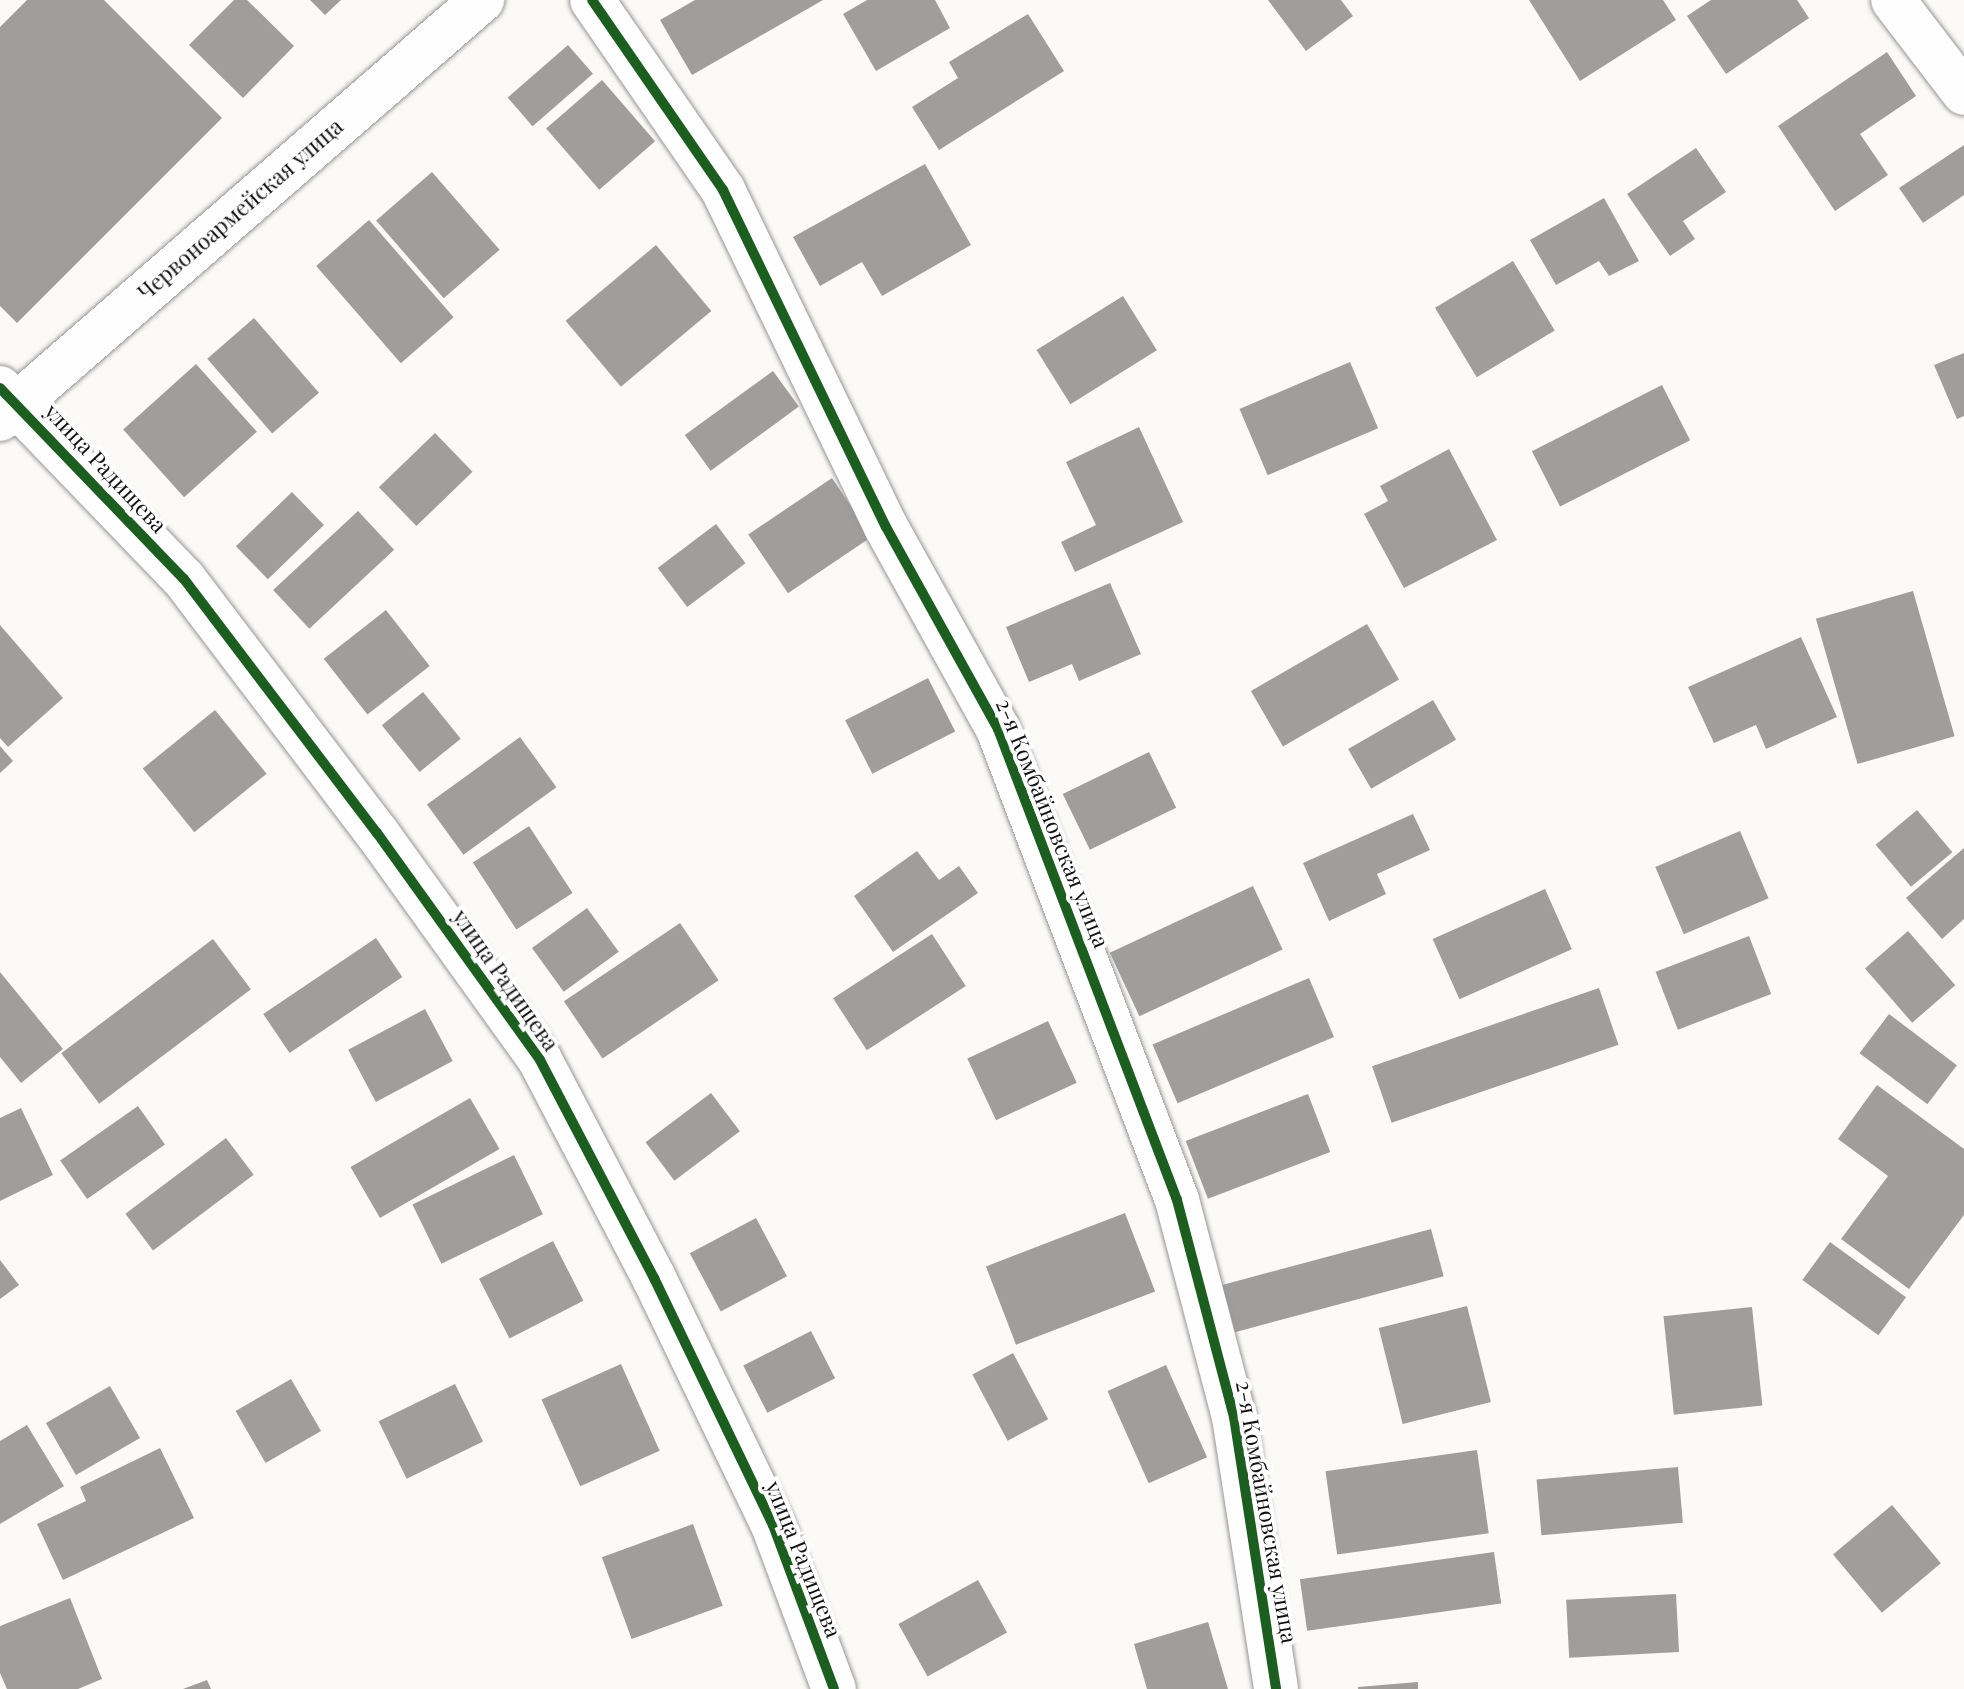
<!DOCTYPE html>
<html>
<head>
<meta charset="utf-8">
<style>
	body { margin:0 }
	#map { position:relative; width:1964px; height:1689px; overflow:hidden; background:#fcfaf7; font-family:"Playfair Display",serif }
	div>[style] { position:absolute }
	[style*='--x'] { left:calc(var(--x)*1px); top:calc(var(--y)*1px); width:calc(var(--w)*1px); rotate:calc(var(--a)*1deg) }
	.building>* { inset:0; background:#a09e9c; transform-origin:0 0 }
	.roads { filter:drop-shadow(0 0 2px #979695) drop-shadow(0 0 2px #979695) }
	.minor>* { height:44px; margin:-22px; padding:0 22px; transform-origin:22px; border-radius:22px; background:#fffefe }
	.cycleway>* { height:10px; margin:-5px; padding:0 5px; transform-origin:5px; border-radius:5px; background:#1b5e20 }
	span { translate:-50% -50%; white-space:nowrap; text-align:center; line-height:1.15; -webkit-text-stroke:8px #fff; paint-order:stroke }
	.street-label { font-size:22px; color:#111 }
</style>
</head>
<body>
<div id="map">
	<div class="building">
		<div style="clip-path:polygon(27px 0,104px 0,222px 118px,17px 323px,0 306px,0 27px)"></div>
		<div style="clip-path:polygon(234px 0,247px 0,294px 46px,243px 98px,189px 45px)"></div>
		<div style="clip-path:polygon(310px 0,341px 0,325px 15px)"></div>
		<div style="clip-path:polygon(695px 0,823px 0,692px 75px,660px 20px)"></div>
		<div style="clip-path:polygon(867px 0,935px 0,950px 28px,876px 71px,843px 14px)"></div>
		<div style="clip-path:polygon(1268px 0,1341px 0,1353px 16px,1306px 51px)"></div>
		<div style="clip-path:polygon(1529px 0,1663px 0,1676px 20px,1580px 81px)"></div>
		<div style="clip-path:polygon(1711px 0,1797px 0,1809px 18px,1726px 74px,1687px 16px)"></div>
		<div style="clip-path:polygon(1028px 14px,1064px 71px,939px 150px,912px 107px,958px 78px,949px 62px)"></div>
		<div style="left:568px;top:45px;width:38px;height:80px;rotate:49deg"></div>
		<div style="clip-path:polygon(1887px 52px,1916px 96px,1860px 134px,1888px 175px,1835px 211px,1778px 126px)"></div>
		<div style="left:602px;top:80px;width:81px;height:74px;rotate:49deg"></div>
		<div style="clip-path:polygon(1964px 145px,1964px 195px,1923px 223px,1899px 188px)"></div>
		<div style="clip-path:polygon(1696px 148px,1726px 192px,1683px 221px,1695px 239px,1670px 256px,1627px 194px)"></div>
		<div style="clip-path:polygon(925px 164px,971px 245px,882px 296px,862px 262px,820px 286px,793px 237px)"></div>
		<div style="left:432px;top:172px;width:103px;height:74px;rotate:49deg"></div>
		<div style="clip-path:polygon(1604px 198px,1639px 261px,1609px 276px,1599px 261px,1556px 285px,1530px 240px)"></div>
		<div style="left:369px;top:220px;width:129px;height:70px;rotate:49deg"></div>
		<div style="left:656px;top:245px;width:86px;height:118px;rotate:50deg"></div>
		<div style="left:1513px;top:261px;width:81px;height:91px;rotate:59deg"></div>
		<div style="left:1123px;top:296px;width:64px;height:102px;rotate:58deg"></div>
		<div style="left:254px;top:318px;width:99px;height:62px;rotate:49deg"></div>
		<div style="clip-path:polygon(1964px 353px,1964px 416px,1957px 419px,1934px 365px)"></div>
		<div style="left:1350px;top:362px;width:72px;height:120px;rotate:67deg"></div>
		<div style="left:196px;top:364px;width:91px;height:98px;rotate:48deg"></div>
		<div style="left:773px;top:371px;width:44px;height:109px;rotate:54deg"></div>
		<div style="left:1662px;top:385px;width:62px;height:146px;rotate:63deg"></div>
		<div style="clip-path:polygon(1139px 427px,1183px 522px,1075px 572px,1061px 542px,1096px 525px,1066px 462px)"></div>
		<div style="left:435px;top:433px;width:54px;height:78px;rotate:46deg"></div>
		<div style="clip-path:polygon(1449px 449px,1497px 540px,1404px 588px,1364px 514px,1388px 501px,1380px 486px)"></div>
		<div style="left:832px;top:478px;width:71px;height:101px;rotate:56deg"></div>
		<div style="left:292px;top:492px;width:46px;height:78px;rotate:46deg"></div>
		<div style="left:358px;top:511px;width:53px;height:116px;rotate:47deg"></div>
		<div style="left:716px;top:524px;width:49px;height:73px;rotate:53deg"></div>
		<div style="clip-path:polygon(1110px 583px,1141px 654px,1079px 681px,1072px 664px,1029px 682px,1006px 627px)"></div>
		<div style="left:1913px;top:591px;width:151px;height:101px;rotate:74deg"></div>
		<div style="left:386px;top:610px;width:71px;height:79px;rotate:52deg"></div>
		<div style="left:1367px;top:624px;width:64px;height:134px;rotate:60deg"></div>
		<div style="clip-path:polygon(0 625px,63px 698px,8px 747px,0 738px)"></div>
		<div style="clip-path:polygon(1801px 637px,1837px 717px,1766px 749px,1756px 725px,1714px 743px,1688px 687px)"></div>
		<div style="left:928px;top:678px;width:60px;height:93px;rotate:63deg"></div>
		<div style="left:423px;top:692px;width:60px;height:53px;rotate:51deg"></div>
		<div style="left:1433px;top:700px;width:46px;height:98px;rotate:60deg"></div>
		<div style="left:215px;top:710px;width:82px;height:93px;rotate:51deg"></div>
		<div style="left:520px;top:737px;width:62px;height:115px;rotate:54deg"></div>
		<div style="clip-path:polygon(0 746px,13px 761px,0 773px)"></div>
		<div style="left:1149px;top:752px;width:62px;height:96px;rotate:64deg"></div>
		<div style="left:1917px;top:810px;width:55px;height:54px;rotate:50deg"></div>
		<div style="clip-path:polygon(1413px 814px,1430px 850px,1377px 874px,1386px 894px,1329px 921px,1303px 863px)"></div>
		<div style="left:529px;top:826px;width:80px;height:67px;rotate:57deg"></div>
		<div style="left:1740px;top:831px;width:73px;height:92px;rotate:67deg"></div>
		<div style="clip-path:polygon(1964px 848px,1964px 919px,1942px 939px,1906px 898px)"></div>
		<div style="clip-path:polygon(917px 851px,939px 880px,959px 866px,978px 893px,893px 952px,854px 896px)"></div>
		<div style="left:1253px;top:886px;width:70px;height:158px;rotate:65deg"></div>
		<div style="left:1545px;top:889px;width:66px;height:123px;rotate:66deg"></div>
		<div style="left:587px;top:908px;width:54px;height:68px;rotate:54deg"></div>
		<div style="left:680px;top:923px;width:69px;height:140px;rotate:56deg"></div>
		<div style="left:1908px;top:931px;width:72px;height:57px;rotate:49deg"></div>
		<div style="left:932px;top:934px;width:62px;height:118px;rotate:57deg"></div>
		<div style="left:1749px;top:936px;width:62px;height:100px;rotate:69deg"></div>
		<div style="left:376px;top:938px;width:47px;height:136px;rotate:56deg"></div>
		<div style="left:213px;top:939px;width:63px;height:190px;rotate:53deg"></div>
		<div style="clip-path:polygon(0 972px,63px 1049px,21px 1083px,0 1057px)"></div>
		<div style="left:1309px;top:978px;width:64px;height:170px;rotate:67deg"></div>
		<div style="left:1599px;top:988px;width:60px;height:240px;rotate:71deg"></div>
		<div style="left:425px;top:1009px;width:59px;height:87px;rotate:62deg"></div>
		<div style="left:1889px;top:1014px;width:85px;height:49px;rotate:37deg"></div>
		<div style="left:1048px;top:1021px;width:68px;height:89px;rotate:65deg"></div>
		<div style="clip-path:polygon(1877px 1085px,1964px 1149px,1964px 1215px,1909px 1289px,1841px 1239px,1888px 1176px,1838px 1139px)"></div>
		<div style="left:711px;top:1093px;width:48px;height:82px;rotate:53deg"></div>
		<div style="left:1308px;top:1094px;width:62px;height:131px;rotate:69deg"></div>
		<div style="left:470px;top:1098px;width:59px;height:138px;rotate:60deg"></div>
		<div style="left:138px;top:1106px;width:47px;height:95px;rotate:55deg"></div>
		<div style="clip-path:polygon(21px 1108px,53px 1175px,0 1201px,0 1118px)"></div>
		<div style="left:226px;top:1138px;width:46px;height:126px;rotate:53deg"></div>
		<div style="left:514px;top:1155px;width:66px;height:113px;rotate:64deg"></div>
		<div style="left:1125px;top:1213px;width:84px;height:149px;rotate:69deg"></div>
		<div style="left:756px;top:1218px;width:66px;height:75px;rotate:62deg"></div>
		<div style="left:1431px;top:1229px;width:49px;height:216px;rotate:75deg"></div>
		<div style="left:553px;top:1241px;width:67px;height:83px;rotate:63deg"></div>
		<div style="left:1830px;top:1242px;width:94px;height:47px;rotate:36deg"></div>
		<div style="clip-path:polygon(0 1260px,19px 1285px,0 1299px)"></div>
		<div style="left:1467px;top:1306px;width:99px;height:91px;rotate:76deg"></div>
		<div style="left:1752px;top:1307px;width:99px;height:89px;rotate:84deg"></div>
		<div style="left:811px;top:1331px;width:53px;height:76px;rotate:63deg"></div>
		<div style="left:1013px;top:1353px;width:75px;height:46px;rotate:62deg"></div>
		<div style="left:621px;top:1364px;width:95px;height:87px;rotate:66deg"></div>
		<div style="left:1166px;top:1365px;width:101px;height:64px;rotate:66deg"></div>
		<div style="left:291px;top:1379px;width:60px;height:64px;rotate:60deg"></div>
		<div style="left:455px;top:1384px;width:64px;height:85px;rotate:64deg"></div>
		<div style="left:110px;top:1386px;width:60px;height:74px;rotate:60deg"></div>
		<div style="clip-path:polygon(27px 1425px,64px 1486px,0 1524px,0 1441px)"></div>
		<div style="clip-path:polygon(160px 1448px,194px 1518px,63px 1580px,37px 1524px,86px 1501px,80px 1487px)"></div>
		<div style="left:1477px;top:1450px;width:84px;height:153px;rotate:82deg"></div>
		<div style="left:1678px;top:1467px;width:56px;height:142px;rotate:85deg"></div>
		<div style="left:1892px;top:1505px;width:76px;height:77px;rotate:50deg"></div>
		<div style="left:693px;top:1524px;width:87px;height:97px;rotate:70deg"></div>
		<div style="left:1494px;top:1552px;width:52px;height:196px;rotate:82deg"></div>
		<div style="left:978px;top:1580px;width:60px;height:91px;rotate:61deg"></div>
		<div style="left:1676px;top:1594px;width:58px;height:110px;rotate:87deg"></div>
		<div style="clip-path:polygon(70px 1598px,102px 1679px,78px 1689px,7px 1689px,0 1673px,0 1626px)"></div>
		<div style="clip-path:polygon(1208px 1622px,1228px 1689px,1147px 1689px,1134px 1644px)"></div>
		<div style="clip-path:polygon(207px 1680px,211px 1689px,183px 1689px)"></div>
		<div style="clip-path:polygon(1418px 1682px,1418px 1689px,1358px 1689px,1358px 1687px)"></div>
	</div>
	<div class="roads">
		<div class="minor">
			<div style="--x:592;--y:0;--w:231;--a:55.4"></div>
			<div style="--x:723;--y:190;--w:374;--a:64.2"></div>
			<div style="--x:886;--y:527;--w:231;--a:61"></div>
			<div style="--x:998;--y:729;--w:504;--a:69.19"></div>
			<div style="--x:1177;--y:1200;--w:224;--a:75.3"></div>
			<div style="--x:1234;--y:1417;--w:275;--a:81.2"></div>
			<div style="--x:1893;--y:0;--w:117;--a:52.6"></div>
			<div style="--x:0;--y:388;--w:265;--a:46.1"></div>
			<div style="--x:184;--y:579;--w:319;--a:52.8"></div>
			<div style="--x:377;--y:833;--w:279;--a:54.3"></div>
			<div style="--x:540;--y:1060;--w:246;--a:62.4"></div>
			<div style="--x:654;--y:1278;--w:274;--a:64.3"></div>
			<div style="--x:773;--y:1525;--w:175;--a:69.6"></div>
			<div style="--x:0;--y:419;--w:639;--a:-41"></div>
		</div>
	</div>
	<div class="cycleway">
		<div style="--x:592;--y:0;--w:231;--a:55.4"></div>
		<div style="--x:723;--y:190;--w:374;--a:64.2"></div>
		<div style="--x:886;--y:527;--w:231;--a:61"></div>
		<div style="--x:998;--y:729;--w:504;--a:69.19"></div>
		<div style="--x:1177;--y:1200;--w:224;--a:75.3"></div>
		<div style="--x:1234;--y:1417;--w:275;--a:81.2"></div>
		<div style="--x:0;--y:388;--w:265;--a:46.1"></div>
		<div style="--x:184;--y:579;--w:319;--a:52.8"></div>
		<div style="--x:377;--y:833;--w:279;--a:54.3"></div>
		<div style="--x:540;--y:1060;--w:246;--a:62.4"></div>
		<div style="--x:654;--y:1278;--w:274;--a:64.3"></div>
		<div style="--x:773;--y:1525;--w:175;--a:69.6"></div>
	</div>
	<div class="street-label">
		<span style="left:240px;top:209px;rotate:-41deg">Червоноармейская улица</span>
		<span style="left:106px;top:468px;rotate:47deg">улица Радищева</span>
		<span style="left:1053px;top:823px;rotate:68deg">2-я Комбайновская улица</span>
		<span style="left:506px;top:980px;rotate:55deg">улица Радищева</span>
		<span style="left:1267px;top:1512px;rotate:80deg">2-я Комбайновская улица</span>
		<span style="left:804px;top:1559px;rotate:68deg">улица Радищева</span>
	</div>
</div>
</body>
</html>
